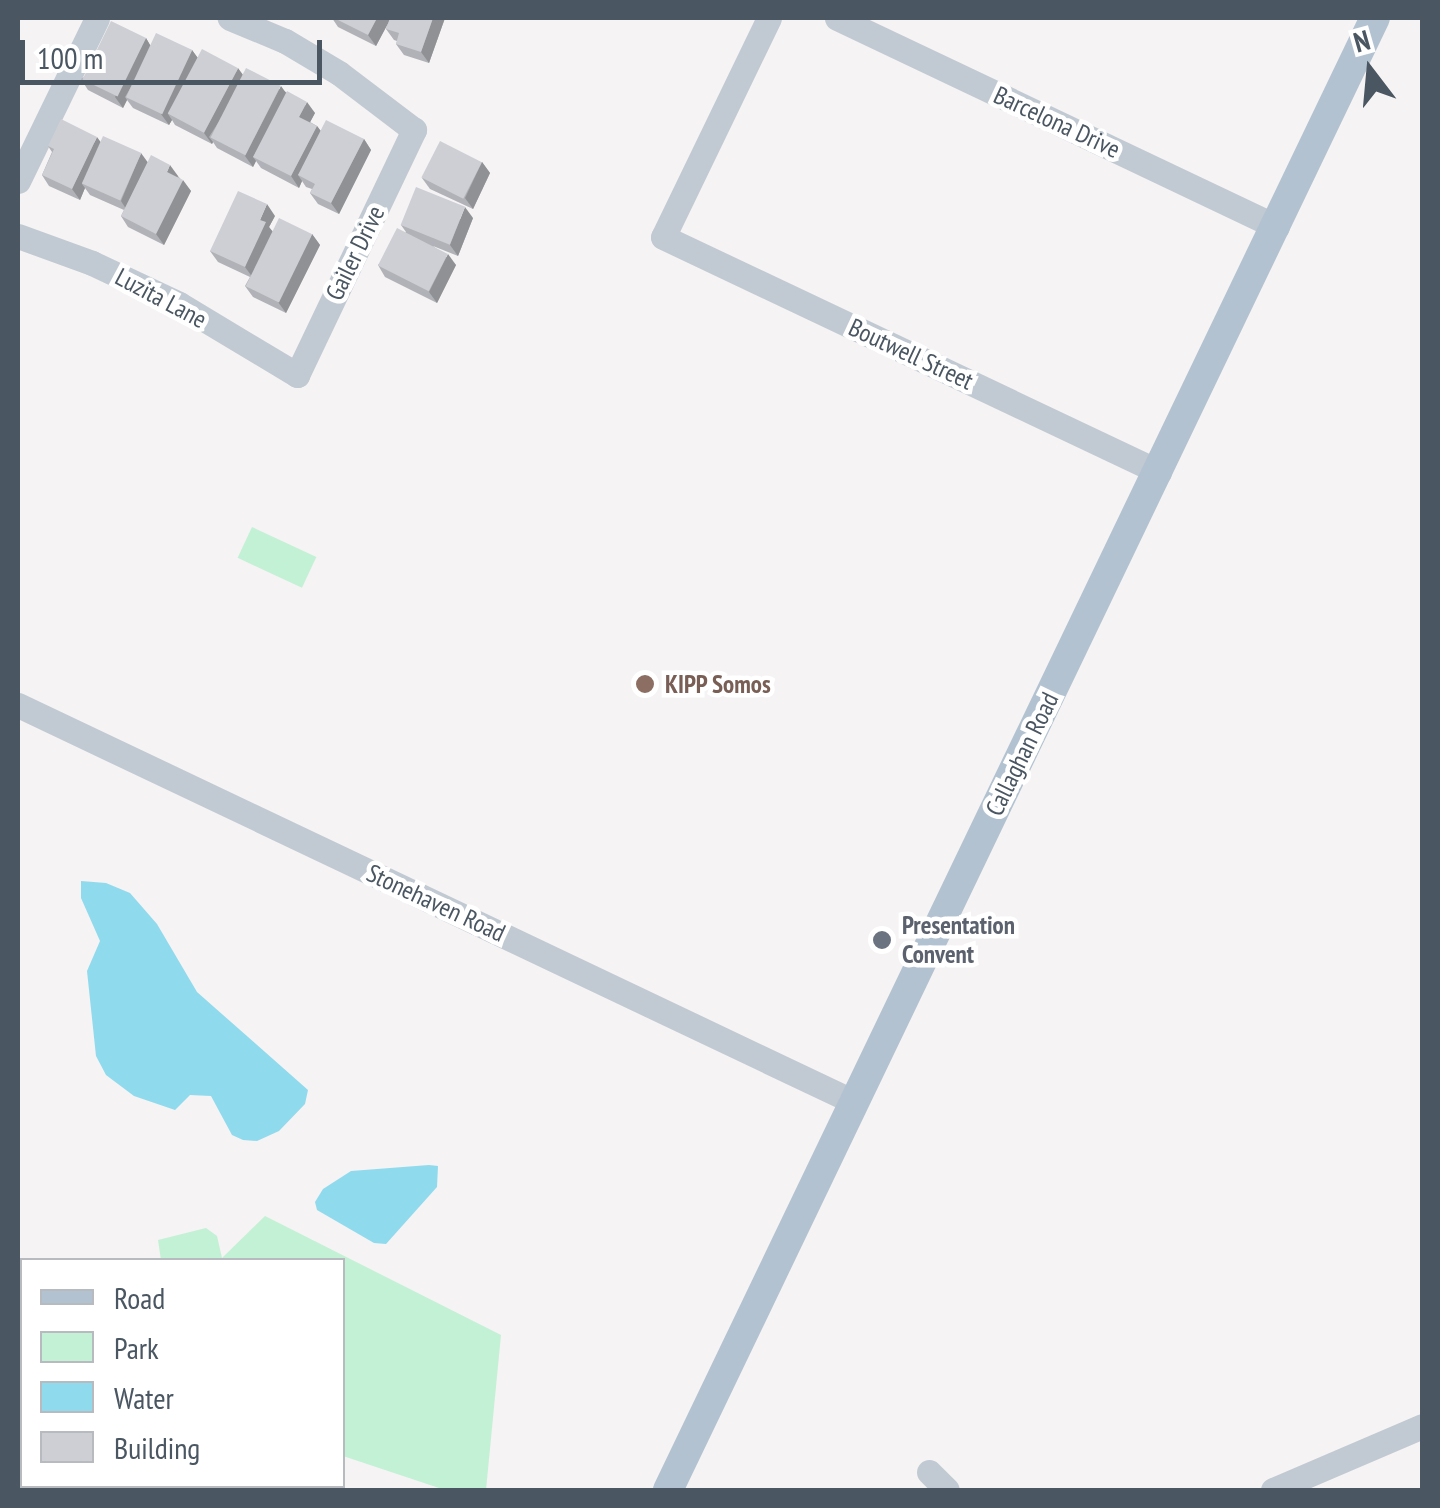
<!DOCTYPE html>
<html>
<head>
<meta charset="utf-8">
<style>
	body { margin:0 }
	#map { position:relative; width:1440px; height:1508px; overflow:hidden; background:#f5f3f3; font-family:"PT Sans Narrow",sans-serif }
	div>[style] { position:absolute }
	[style*='--x'] { left:calc(var(--x)*1px); top:calc(var(--y)*1px); width:calc(var(--w)*1px); rotate:calc(var(--a)*1deg) }
	.green>* { inset:0; background:#c3f1d5; transform-origin:0 0 }
	.water>* { inset:0; background:#90daee }
	.minor>* { height:25px; margin:-12.5px; padding:0 12.5px; transform-origin:12.5px; border-radius:12.5px; background:#c1cad2 }
	.major>* { height:30px; margin:-15px; padding:0 15px; transform-origin:15px; border-radius:15px; background:#b3c2d1 }
	.wall>* { inset:0; background:#b0b2b7 }
	.shaded-wall>* { inset:0; background:#909195 }
	.building>* { inset:0; background:#cdcfd5; transform-origin:0 0 }
	.dots>* { width:28px; height:28px; translate:-50% -50%; box-sizing:border-box; border:5px solid #fff; border-radius:50% }
	span { translate:-50% -50%; white-space:nowrap; text-align:center; line-height:1.15; -webkit-text-stroke:9px #fff; paint-order:stroke }
	.street-label { font-size:25px; color:#4a5661 }
	.education-label { font-size:25px; color:#785e54; font-weight:700 }
	.left { translate:0 -50%; text-align:left }
	.worship-label { font-size:25px; color:#5b616d; font-weight:700 }
	.frame { position:absolute; inset:0; border:20px solid #4a5661; pointer-events:none }
	.legend { position:absolute; left:20px; top:1258px; width:325px; height:230px; box-sizing:border-box; background:#fff; border:2px solid #b7bbc0; margin:0; padding:12px 18px; list-style:none; font-size:30px; color:#4a5661 }
	.legend li { display:flex; align-items:center; gap:20px; height:50px }
	.legend b { width:50px; border:2px solid #b7bbc0 }
	.north { position:absolute; left:1320px; top:20px; width:100px; height:100px; -webkit-text-stroke:8px #fff; paint-order:stroke; rotate:344deg; font-size:28px; font-weight:700; line-height:40px; text-align:center; color:#4a5661 }
	.north::after { content:''; display:block; margin:auto; width:35px; height:45px; background:#4a5661; clip-path:polygon(50% 0,100% 100%,50% 72%,0 100%) }
	.scale { position:absolute; left:20px; top:40px; width:302px; height:45px; box-sizing:border-box; border:5px solid #4a5661; border-top:0; padding-left:12px; font-size:30px; line-height:35px; white-space:nowrap; color:#4a5661; -webkit-text-stroke:8px #fff; paint-order:stroke }
</style>
</head>
<body>
<div id="map">
	<div class="green">
		<div style="left:252px;top:527px;width:71px;height:34px;rotate:25deg"></div>
		<div style="clip-path:polygon(265px 1216px,501px 1335px,486px 1490px,445px 1490px,343px 1456px,342px 1260px,161px 1260px,158px 1240px,206px 1228px,217px 1236px,222px 1258px)"></div>
		<div style="clip-path:polygon(18px 1302px,22px 1304px,22px 1486px,275px 1486px,272px 1490px,18px 1490px)"></div>
	</div>
	<div class="water">
		<div style="clip-path:polygon(81px 881px,106px 883px,130px 893px,157px 924px,197px 992px,308px 1090px,305px 1104px,279px 1131px,257px 1141px,243px 1140px,232px 1135px,211px 1096px,190px 1095px,175px 1110px,134px 1096px,106px 1075px,96px 1056px,87px 971px,100px 941px,81px 898px)"></div>
		<div style="clip-path:polygon(429px 1165px,438px 1166px,437px 1187px,386px 1244px,374px 1243px,317px 1210px,315px 1202px,323px 1189px,351px 1171px)"></div>
	</div>
	<div class="minor">
		<div style="--x:769;--y:18;--w:243;--a:115.8"></div>
		<div style="--x:663;--y:237;--w:549;--a:25.35"></div>
		<div style="--x:837;--y:18;--w:487;--a:25.4"></div>
		<div style="--x:18;--y:181;--w:181;--a:-64.1"></div>
		<div style="--x:18;--y:236;--w:79;--a:20"></div>
		<div style="--x:92;--y:263;--w:96;--a:25.2"></div>
		<div style="--x:179;--y:304;--w:138;--a:31"></div>
		<div style="--x:297;--y:375;--w:272;--a:-64.5"></div>
		<div style="--x:414;--y:130;--w:94;--a:-142.8"></div>
		<div style="--x:339;--y:73;--w:63;--a:-149.3"></div>
		<div style="--x:285;--y:41;--w:60;--a:-157.3"></div>
		<div style="--x:18;--y:705;--w:925;--a:25.4"></div>
		<div style="--x:929;--y:1472;--w:25;--a:45"></div>
		<div style="--x:1273;--y:1490;--w:162;--a:-23.2"></div>
	</div>
	<div class="major">
		<div style="--x:668;--y:1490;--w:1633;--a:-64.35"></div>
	</div>
	<div class="wall">
		<div style="clip-path:polygon(332px 18px,445px 18px,429px 63px,404px 55px,396px 44px,397px 41px,394px 40px,386px 29px,389px 21px,376px 46px,338px 27px)"></div>
		<div style="clip-path:polygon(146px 38px,150px 45px,192px 50px,197px 57px,286px 92px,315px 113px,310px 122px,317px 126px,321px 131px,364px 139px,371px 150px,339px 214px,318px 204px,310px 193px,312px 189px,306px 187px,302px 181px,299px 188px,261px 168px,256px 161px,253px 167px,217px 148px,213px 142px,212px 144px,175px 125px,172px 120px,169px 125px,133px 108px,127px 100px,123px 108px,88px 90px,81px 79px)"></div>
		<div style="clip-path:polygon(101px 142px,178px 176px,191px 191px,164px 245px,128px 227px,121px 216px,124px 210px,90px 195px,85px 188px,80px 200px,49px 186px,42px 175px,52px 152px,48px 146px)"></div>
		<div style="clip-path:polygon(482px 162px,490px 173px,473px 209px,430px 189px,422px 178px)"></div>
		<div style="clip-path:polygon(275px 216px,269px 227px,272px 232px,312px 234px,320px 245px,286px 313px,253px 297px,245px 286px,250px 277px,218px 262px,210px 251px)"></div>
		<div style="clip-path:polygon(473px 218px,458px 256px,433px 246px,456px 265px,437px 303px,385px 277px,378px 265px,406px 232px,401px 225px)"></div>
	</div>
	<div class="shaded-wall">
		<div style="clip-path:polygon(377px 18px,391px 18px,376px 46px,368px 35px)"></div>
		<div style="clip-path:polygon(433px 18px,445px 18px,429px 63px,421px 52px)"></div>
		<div style="clip-path:polygon(146px 38px,153px 50px,125px 97px,127px 100px,123px 108px,115px 97px)"></div>
		<div style="clip-path:polygon(192px 50px,200px 61px,168px 114px,172px 120px,169px 125px,161px 114px)"></div>
		<div style="clip-path:polygon(238px 68px,246px 79px,209px 137px,213px 142px,212px 144px,204px 133px)"></div>
		<div style="clip-path:polygon(281px 86px,289px 97px,253px 157px,256px 161px,253px 167px,245px 156px)"></div>
		<div style="clip-path:polygon(307px 102px,315px 113px,307px 128px,299px 117px)"></div>
		<div style="clip-path:polygon(317px 126px,325px 137px,298px 175px,302px 181px,299px 188px,291px 176px)"></div>
		<div style="clip-path:polygon(97px 137px,105px 148px,82px 184px,85px 188px,80px 200px,72px 189px)"></div>
		<div style="clip-path:polygon(364px 139px,371px 150px,339px 214px,331px 203px)"></div>
		<div style="clip-path:polygon(141px 153px,149px 164px,128px 212px,121px 201px)"></div>
		<div style="clip-path:polygon(482px 162px,490px 173px,473px 209px,465px 198px)"></div>
		<div style="clip-path:polygon(170px 165px,178px 176px,175px 183px,167px 172px)"></div>
		<div style="clip-path:polygon(183px 180px,191px 191px,164px 245px,156px 234px)"></div>
		<div style="clip-path:polygon(267px 204px,275px 216px,269px 227px,274px 233px,253px 278px,245px 267px,260px 220px)"></div>
		<div style="clip-path:polygon(465px 207px,473px 218px,458px 256px,450px 245px)"></div>
		<div style="clip-path:polygon(312px 234px,320px 245px,286px 313px,278px 302px)"></div>
		<div style="clip-path:polygon(448px 254px,456px 265px,437px 303px,429px 292px)"></div>
	</div>
	<div class="building">
		<div style="clip-path:polygon(334px 18px,377px 18px,368px 35px)"></div>
		<div style="clip-path:polygon(390px 18px,433px 18px,421px 52px,396px 44px,399px 33px,386px 29px)"></div>
		<div style="left:111px;top:21px;width:39px;height:65px;rotate:26deg"></div>
		<div style="left:156px;top:33px;width:40px;height:71px;rotate:25deg"></div>
		<div style="left:202px;top:49px;width:41px;height:73px;rotate:28deg"></div>
		<div style="left:246px;top:68px;width:39px;height:78px;rotate:27deg"></div>
		<div style="clip-path:polygon(287px 91px,307px 102px,299px 117px,317px 126px,291px 176px,253px 157px)"></div>
		<div style="clip-path:polygon(61px 119px,97px 137px,72px 189px,42px 175px,54px 149px,48px 146px)"></div>
		<div style="clip-path:polygon(326px 120px,364px 139px,331px 203px,310px 193px,315px 184px,298px 175px)"></div>
		<div style="left:103px;top:136px;width:42px;height:52px;rotate:24deg"></div>
		<div style="left:440px;top:141px;width:47px;height:41px;rotate:27deg"></div>
		<div style="clip-path:polygon(151px 155px,170px 165px,167px 172px,183px 180px,156px 234px,121px 216px)"></div>
		<div style="left:416px;top:187px;width:53px;height:41px;rotate:22deg"></div>
		<div style="clip-path:polygon(238px 191px,267px 204px,260px 220px,266px 222px,245px 267px,210px 251px)"></div>
		<div style="left:279px;top:218px;width:37px;height:76px;rotate:26deg"></div>
		<div style="left:397px;top:228px;width:57px;height:42px;rotate:27deg"></div>
		<div style="left:284px;top:1486px;width:53px;height:5px"></div>
	</div>
	<div class="dots">
		<div style="left:645px;top:684px;background:#8d6e63"></div>
		<div style="left:882px;top:940px;background:#6b7280"></div>
	</div>
	<div class="street-label">
		<span style="left:1057px;top:122px;rotate:25deg">Barcelona Drive</span>
		<span style="left:355px;top:253px;rotate:-64deg">Gailer Drive</span>
		<span style="left:161px;top:298px;rotate:28deg">Luzita Lane</span>
		<span style="left:911px;top:354px;rotate:25deg">Boutwell Street</span>
		<span style="left:1022px;top:754px;rotate:-64deg">Callaghan Road</span>
		<span style="left:436px;top:903px;rotate:25deg">Stonehaven Road</span>
	</div>
	<div class="education-label">
		<span class="left" style="left:665px;top:684px">KIPP Somos</span>
	</div>
	<div class="worship-label">
		<span class="left" style="left:902px;top:940px">Presentation<br>Convent</span>
	</div>
	<div class="frame"></div>
	<ul class="legend">
	<li><b style="height:12px;background:#b3c2d1"></b>Road</li>
	<li><b style="height:28px;background:#c3f1d5"></b>Park</li>
	<li><b style="height:28px;background:#90daee"></b>Water</li>
	<li><b style="height:28px;background:#cdcfd5"></b>Building</li>
	</ul>
	<div class="north">N</div>
	<div class="scale">100 m</div>
</div>
</body>
</html>
